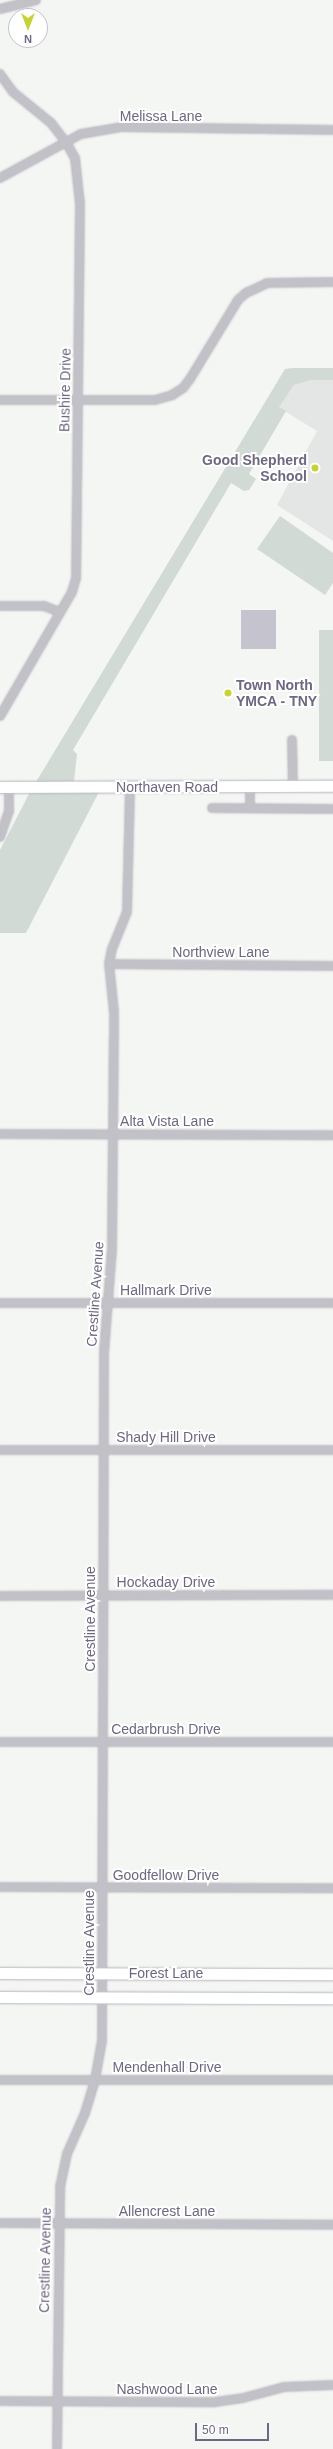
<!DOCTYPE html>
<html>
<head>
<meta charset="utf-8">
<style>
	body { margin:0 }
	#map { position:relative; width:333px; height:2449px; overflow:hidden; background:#f3f6f3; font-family:Arial,sans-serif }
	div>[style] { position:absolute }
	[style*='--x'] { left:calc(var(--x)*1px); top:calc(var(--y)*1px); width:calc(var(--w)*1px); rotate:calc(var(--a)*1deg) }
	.built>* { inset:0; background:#e4e6e6 }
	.green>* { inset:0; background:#d2dad6; transform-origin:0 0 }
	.water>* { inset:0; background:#c4c3ce; transform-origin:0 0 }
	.roads { filter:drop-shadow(0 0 1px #b8b6be) drop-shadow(0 0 1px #b8b6be) }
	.street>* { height:8px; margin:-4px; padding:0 4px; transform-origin:4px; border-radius:4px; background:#c3c1c8 }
	.secondary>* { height:11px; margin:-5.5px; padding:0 5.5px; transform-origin:5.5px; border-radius:5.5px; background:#fff }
	.dots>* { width:11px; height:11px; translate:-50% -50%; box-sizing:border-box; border:2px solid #fff; border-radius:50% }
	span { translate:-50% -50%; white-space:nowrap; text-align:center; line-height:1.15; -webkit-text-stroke:4px #fff; paint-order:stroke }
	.street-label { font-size:14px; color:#6e6781 }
	.poi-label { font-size:14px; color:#6e6781; font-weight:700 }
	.right { translate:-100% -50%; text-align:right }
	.left { translate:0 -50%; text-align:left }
	.north { position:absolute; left:8px; top:8px; width:40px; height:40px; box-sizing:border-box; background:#fff; border:1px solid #c5c2cd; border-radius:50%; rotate:180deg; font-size:11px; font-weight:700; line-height:16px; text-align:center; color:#6e6781 }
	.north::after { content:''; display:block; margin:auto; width:14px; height:18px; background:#c8d236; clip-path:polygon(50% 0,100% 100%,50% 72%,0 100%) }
	.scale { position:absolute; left:195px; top:2423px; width:74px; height:18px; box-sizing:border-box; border:2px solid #6e6781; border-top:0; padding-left:5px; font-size:12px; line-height:14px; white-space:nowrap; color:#6e6781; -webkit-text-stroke:3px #fff; paint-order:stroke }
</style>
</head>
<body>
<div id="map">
	<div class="built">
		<div style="clip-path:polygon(312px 380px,333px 380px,333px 541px,277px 505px,317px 431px,278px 407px,294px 385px)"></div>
	</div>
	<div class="green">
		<div style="clip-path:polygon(293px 368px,333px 368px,333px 380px,312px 380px,294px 385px,279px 407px,286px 411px,249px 474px,256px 479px,249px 490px,244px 491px,231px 483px,73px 750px,77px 754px,74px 781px,36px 782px,285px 369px)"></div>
		<div style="clip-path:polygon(280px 516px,333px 553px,333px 583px,325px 595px,257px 549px)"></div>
		<div style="left:319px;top:630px;width:14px;height:131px"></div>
		<div style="clip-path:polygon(30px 792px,99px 792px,26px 933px,0 933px,0 850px)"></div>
	</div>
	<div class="water">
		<div style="left:276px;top:610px;width:39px;height:35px;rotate:90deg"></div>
	</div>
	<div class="roads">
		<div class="street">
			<div style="--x:0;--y:9;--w:37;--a:-14"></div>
			<div style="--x:0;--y:74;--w:22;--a:54"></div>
			<div style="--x:13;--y:92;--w:49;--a:39.2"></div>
			<div style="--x:51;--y:123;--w:24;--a:52"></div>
			<div style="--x:66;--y:142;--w:18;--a:61"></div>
			<div style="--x:75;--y:158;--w:46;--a:83.8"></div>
			<div style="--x:80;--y:204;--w:374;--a:90.6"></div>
			<div style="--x:76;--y:578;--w:15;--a:106"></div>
			<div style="--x:72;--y:592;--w:143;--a:120.1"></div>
			<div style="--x:0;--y:178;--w:92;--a:-28.5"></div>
			<div style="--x:81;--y:134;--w:42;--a:-9.7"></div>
			<div style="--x:122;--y:127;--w:211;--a:0.8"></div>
			<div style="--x:0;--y:400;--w:155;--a:0"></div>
			<div style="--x:155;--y:400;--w:18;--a:-16"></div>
			<div style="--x:172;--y:395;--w:13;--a:-32"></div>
			<div style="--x:183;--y:388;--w:11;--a:-52"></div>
			<div style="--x:190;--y:379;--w:92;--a:-58.7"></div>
			<div style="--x:238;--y:300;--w:11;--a:-41"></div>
			<div style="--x:246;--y:293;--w:23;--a:-25"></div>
			<div style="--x:267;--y:283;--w:66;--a:-0.9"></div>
			<div style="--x:0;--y:606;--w:44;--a:0"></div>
			<div style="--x:44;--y:606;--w:17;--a:21"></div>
			<div style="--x:292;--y:740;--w:47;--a:88.8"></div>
			<div style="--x:212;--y:808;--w:121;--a:0.5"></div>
			<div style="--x:250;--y:808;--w:21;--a:-90"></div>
			<div style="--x:0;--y:837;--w:28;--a:-71"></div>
			<div style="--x:9;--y:811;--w:24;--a:-90"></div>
			<div style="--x:109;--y:964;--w:224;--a:0.5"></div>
			<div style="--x:0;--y:1134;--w:333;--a:0.2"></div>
			<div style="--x:0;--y:1303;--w:333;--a:0"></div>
			<div style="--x:0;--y:1450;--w:333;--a:0"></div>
			<div style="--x:0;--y:1596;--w:333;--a:-0.2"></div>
			<div style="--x:0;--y:1742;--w:333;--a:0"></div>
			<div style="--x:0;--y:1887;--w:333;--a:0.2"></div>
			<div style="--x:0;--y:2080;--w:333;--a:0"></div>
			<div style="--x:0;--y:2223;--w:333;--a:0.3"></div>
			<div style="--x:0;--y:2401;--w:215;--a:0.3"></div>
			<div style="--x:215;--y:2402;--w:28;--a:-8"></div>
			<div style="--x:243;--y:2398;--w:42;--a:-15"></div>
			<div style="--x:284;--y:2387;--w:49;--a:-2.3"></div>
			<div style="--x:57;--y:2449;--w:262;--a:-89.3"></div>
			<div style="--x:60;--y:2187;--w:34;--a:-78"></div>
			<div style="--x:67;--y:2154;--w:45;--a:-66.3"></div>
			<div style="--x:85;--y:2113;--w:34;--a:-73"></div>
			<div style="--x:95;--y:2080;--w:40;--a:-80"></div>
			<div style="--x:102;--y:2041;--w:688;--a:-89.83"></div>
			<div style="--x:104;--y:1353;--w:104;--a:-85.6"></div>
			<div style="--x:112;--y:1249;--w:211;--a:-89.5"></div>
			<div style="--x:114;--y:1038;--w:26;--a:-90"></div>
			<div style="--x:114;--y:1012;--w:48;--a:-95.9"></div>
			<div style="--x:109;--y:964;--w:15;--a:-79"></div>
			<div style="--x:112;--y:949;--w:40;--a:-68"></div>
			<div style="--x:127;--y:912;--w:125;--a:-88.6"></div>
		</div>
		<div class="secondary">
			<div style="--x:0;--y:787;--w:333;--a:-0.2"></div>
			<div style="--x:0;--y:1973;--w:333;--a:0.2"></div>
			<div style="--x:0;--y:1997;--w:333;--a:0.2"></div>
		</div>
	</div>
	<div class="dots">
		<div style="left:315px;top:468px;background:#c8d236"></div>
		<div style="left:228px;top:693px;background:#c8d236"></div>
	</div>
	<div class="street-label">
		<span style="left:161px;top:116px">Melissa Lane</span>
		<span style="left:65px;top:390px;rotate:-89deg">Bushire Drive</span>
		<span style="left:167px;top:787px">Northaven Road</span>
		<span style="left:221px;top:952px">Northview Lane</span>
		<span style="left:167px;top:1121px">Alta Vista Lane</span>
		<span style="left:166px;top:1290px">Hallmark Drive</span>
		<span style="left:95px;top:1294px;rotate:-86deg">Crestline Avenue</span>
		<span style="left:166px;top:1437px">Shady Hill Drive</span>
		<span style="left:166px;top:1582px">Hockaday Drive</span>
		<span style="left:90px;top:1619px;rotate:-90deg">Crestline Avenue</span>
		<span style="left:166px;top:1729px">Cedarbrush Drive</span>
		<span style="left:166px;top:1875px">Goodfellow Drive</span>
		<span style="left:89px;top:1943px;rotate:-90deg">Crestline Avenue</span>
		<span style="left:166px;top:1973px">Forest Lane</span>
		<span style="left:167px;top:2067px">Mendenhall Drive</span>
		<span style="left:167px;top:2211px">Allencrest Lane</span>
		<span style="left:45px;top:2260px;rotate:-89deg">Crestline Avenue</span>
		<span style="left:167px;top:2389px">Nashwood Lane</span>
	</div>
	<div class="poi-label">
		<span class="right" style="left:307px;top:468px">Good Shepherd<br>School</span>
		<span class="left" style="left:236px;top:693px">Town North<br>YMCA - TNY</span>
	</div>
	<div class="north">N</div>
	<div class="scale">50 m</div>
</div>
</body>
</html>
